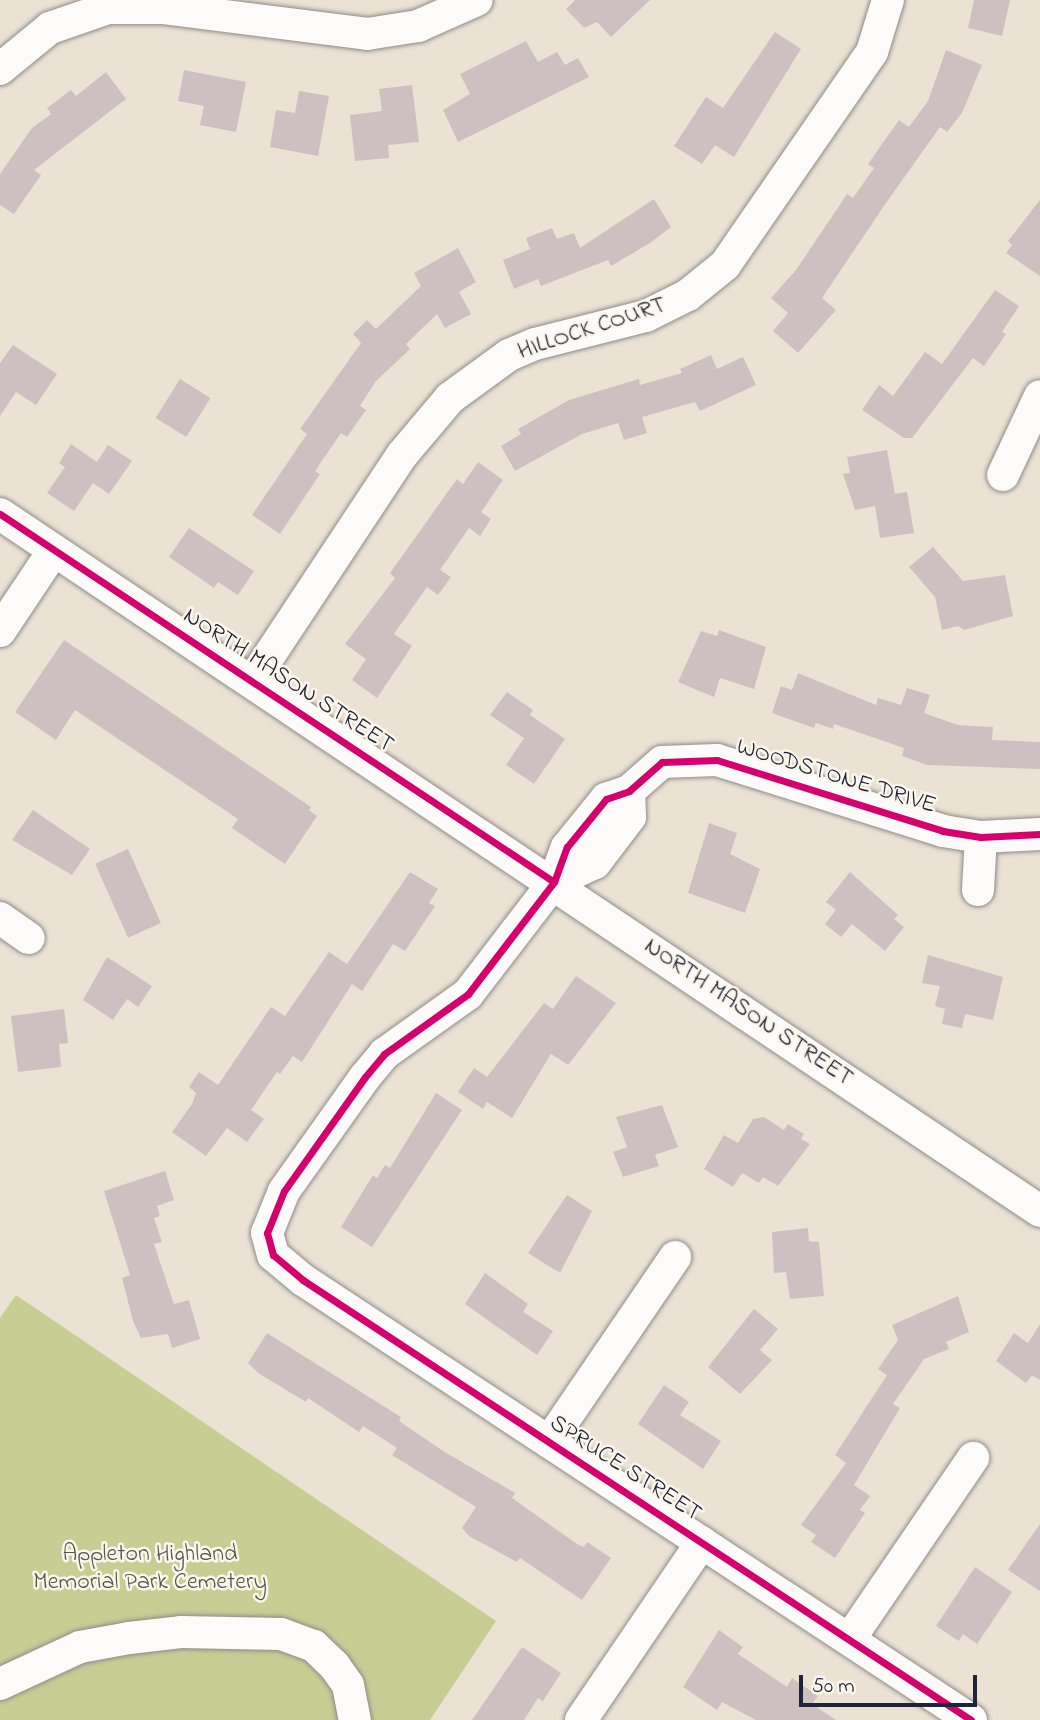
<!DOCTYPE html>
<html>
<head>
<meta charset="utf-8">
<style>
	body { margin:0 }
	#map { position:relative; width:1040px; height:1720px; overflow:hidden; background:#ebe2d4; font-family:"Indie Flower",sans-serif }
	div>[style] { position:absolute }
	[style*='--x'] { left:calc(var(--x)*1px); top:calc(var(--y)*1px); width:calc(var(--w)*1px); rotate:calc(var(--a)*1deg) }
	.green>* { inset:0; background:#c8cd94 }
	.building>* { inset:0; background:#cec0c0; transform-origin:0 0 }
	.roads { filter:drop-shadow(0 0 2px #908c89) drop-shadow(0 0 2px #908c89) }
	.minor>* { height:32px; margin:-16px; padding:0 16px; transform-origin:16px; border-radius:16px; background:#fcfbf9 }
	.cycleway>* { height:7px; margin:-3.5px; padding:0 3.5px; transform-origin:3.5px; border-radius:3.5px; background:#d6006c }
	span { translate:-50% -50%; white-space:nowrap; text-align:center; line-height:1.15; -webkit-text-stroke:5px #fbf7ec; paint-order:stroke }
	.street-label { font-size:24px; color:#22223b }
	.park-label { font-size:24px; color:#525848 }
	.scale { position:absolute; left:799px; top:1675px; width:178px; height:32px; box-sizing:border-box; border:4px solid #22223b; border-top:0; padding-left:9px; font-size:21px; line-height:24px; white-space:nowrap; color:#22223b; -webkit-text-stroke:5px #fbf7ec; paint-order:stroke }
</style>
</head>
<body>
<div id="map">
	<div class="green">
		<div style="clip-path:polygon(16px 1295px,496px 1621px,430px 1720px,0 1720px,0 1318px)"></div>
	</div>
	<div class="building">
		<div style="clip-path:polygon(575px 0,650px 0,611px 37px,597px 22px,584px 28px,566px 9px)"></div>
		<div style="clip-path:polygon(974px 0,1010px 0,1002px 36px,968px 28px)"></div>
		<div style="clip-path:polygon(775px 32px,801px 49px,734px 157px,715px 145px,702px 164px,674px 146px,706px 97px,723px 108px)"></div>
		<div style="clip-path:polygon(526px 41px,538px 62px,557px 52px,565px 65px,578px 58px,589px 77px,458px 142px,443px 110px,470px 94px,460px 74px)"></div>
		<div style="clip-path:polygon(946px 50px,982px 65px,962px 113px,947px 132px,940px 127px,886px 203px,822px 298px,836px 310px,798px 353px,773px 331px,788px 313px,771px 298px,796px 270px,847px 194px,853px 198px,874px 168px,868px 164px,899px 120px,909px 127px,928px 101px)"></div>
		<div style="clip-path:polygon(184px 70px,246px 82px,236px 132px,200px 125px,204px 106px,178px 101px)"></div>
		<div style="clip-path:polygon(106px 72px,126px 99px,34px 170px,41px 175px,14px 214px,0 205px,0 174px,32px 128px,51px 114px,47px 108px,71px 90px,76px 96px)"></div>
		<div style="clip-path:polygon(412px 85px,419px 142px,388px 145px,389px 158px,355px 161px,350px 115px,382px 111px,379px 89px)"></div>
		<div style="clip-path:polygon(299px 91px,329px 96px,318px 156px,270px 147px,276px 110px,295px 113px)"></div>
		<div style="clip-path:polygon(654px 199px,671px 227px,650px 243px,611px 266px,608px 260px,541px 286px,538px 279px,514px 289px,503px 260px,530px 249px,526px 238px,552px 228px,557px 239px,574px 233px,580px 248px)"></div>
		<div style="clip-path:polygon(1040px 200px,1040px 276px,1006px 253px,1012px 245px,1008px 241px)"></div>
		<div style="clip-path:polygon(458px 248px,476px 282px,459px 292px,471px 314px,445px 328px,437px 314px,406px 344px,410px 349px,376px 381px,360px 406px,366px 410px,347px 437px,341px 433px,315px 471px,320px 474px,280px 534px,252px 515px,307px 434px,300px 429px,361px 343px,353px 334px,367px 320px,376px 329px,421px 286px,414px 273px)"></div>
		<div style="clip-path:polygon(995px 290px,1019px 306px,1002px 332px,1006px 334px,984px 366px,973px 358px,912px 438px,904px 438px,862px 410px,879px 385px,893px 396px,925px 352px,942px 364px)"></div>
		<div style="clip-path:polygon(13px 345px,57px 374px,36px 405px,16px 392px,0 416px,0 363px)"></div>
		<div style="clip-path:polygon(711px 355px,717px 369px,743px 357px,756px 385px,700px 411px,695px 402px,642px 417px,647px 433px,624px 440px,618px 423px,582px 434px,515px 471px,501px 446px,521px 434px,518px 429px,569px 400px,639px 379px,640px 385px,682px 373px,680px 369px)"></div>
		<div style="left:180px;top:379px;width:36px;height:46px;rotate:32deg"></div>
		<div style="clip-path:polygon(71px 444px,97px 462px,108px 445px,132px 461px,109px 494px,93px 483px,74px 511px,47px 493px,65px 467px,59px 463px)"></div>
		<div style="clip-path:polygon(887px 450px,895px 494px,907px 492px,914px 533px,880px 538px,875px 506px,855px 510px,843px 474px,850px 473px,847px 457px)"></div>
		<div style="clip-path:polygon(478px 462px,503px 480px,481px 512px,491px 519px,480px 536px,469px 528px,440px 570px,451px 577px,438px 595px,427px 587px,394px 634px,412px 646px,377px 698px,352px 680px,366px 659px,345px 644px,395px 578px,390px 573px,457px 479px,463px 484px)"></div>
		<div style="clip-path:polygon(189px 528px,254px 571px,238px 595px,218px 582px,214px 588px,169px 557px)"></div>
		<div style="clip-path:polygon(933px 547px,963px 581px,1005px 575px,1013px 616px,964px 630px,958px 626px,942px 630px,935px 597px,909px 567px)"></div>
		<div style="clip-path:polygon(719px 630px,766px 647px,754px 689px,720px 678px,714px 697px,678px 682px,701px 631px,717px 636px)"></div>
		<div style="clip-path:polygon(64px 640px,311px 807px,309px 810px,317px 816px,285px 864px,232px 828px,238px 819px,75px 710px,56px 740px,15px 712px)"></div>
		<div style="clip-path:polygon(798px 673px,876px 705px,878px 698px,901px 705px,907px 688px,930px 695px,924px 713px,958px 725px,993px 727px,992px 740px,1040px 742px,1040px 769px,927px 765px,902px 756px,904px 748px,834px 724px,833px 729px,816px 723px,814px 728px,772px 713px,781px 686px,792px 690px)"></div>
		<div style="clip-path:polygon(507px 692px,533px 710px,530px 715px,565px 739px,534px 784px,506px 765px,524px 738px,490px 715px)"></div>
		<div style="clip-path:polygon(33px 810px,90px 849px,72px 875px,12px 840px)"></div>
		<div style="clip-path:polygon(709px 823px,737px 833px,730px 854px,760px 869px,745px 913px,688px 893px)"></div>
		<div style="left:128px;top:849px;width:81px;height:36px;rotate:66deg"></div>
		<div style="clip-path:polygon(410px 872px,438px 889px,429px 903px,435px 906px,405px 951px,393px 944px,362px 991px,352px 984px,302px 1062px,293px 1056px,280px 1074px,277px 1072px,251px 1110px,264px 1119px,247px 1142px,227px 1128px,206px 1156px,172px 1132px,192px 1104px,196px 1093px,189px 1087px,199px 1072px,218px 1085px,271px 1007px,285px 1016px,329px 952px,347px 964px)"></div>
		<div style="clip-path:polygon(850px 872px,898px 915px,894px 919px,904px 927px,885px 951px,852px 924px,841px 937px,825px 924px,836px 910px,826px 902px)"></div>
		<div style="clip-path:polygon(928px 955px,1003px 977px,993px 1020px,965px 1014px,962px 1028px,942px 1024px,945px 1009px,935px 1006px,940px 986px,922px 983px)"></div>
		<div style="clip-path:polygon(107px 957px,152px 986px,138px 1007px,127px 999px,113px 1020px,83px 1000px)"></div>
		<div style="clip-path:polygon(576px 976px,616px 1003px,568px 1065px,551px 1054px,512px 1118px,487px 1102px,483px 1109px,458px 1092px,474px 1068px,487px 1077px,544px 1003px,553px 1009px)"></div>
		<div style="clip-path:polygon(64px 1009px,68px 1043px,59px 1044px,61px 1067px,18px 1072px,11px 1016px)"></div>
		<div style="clip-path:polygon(436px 1093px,462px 1110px,372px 1247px,341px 1227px,373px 1175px,377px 1178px,385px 1165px,390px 1168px)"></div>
		<div style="clip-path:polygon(662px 1105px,678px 1147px,655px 1155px,659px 1166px,623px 1177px,613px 1152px,627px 1147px,616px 1117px)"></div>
		<div style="clip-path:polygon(764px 1117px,784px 1130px,788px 1124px,804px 1134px,801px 1139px,810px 1144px,778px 1186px,763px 1177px,759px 1183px,742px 1173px,733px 1187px,704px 1169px,724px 1135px,738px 1143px,753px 1119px)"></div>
		<div style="clip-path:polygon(165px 1171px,174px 1200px,157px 1206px,160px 1216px,154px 1218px,162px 1242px,154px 1244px,174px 1304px,189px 1300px,200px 1339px,172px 1348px,168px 1334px,141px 1338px,133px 1321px,122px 1278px,130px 1275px,104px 1191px)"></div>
		<div style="clip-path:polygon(567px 1195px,592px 1211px,560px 1273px,528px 1253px)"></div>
		<div style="clip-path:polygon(808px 1228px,809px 1241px,819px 1242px,824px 1296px,790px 1299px,786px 1272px,774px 1273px,772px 1232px)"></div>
		<div style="clip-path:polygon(485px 1273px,528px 1304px,523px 1312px,553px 1331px,537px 1355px,465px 1304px)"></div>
		<div style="clip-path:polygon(958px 1296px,969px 1332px,946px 1342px,949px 1349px,924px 1359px,893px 1404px,900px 1408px,854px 1485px,870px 1496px,860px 1510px,865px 1513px,835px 1558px,811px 1542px,816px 1535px,801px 1525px,846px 1463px,835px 1455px,887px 1375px,878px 1369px,898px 1340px,892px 1325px)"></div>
		<div style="clip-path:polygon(754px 1309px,778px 1329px,760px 1350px,772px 1360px,740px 1394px,708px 1367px)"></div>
		<div style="clip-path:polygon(1040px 1324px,1040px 1380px,1032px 1375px,1026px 1383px,996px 1361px,1014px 1333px,1028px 1343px)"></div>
		<div style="clip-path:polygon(267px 1333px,401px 1417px,399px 1421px,443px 1451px,515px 1493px,512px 1498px,577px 1544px,584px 1547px,587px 1542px,611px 1558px,582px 1600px,520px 1558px,517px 1562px,469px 1536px,462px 1528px,476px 1507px,392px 1455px,397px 1448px,363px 1426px,359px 1432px,308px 1398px,306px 1402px,258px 1373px,248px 1363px)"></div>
		<div style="clip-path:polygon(664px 1385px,689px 1402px,680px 1415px,721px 1441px,703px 1469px,638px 1424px)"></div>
		<div style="clip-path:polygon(1040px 1524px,1040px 1591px,1008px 1570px)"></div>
		<div style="clip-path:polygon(975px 1567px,1012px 1592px,977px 1644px,963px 1634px,959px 1641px,936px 1626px)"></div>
		<div style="clip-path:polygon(719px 1630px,743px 1647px,738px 1654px,787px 1687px,792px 1678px,818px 1696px,812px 1704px,836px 1720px,756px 1720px,722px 1702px,717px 1710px,683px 1687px)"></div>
		<div style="clip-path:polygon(522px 1647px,561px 1673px,543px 1701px,538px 1698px,524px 1720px,472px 1720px)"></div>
	</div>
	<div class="roads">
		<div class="minor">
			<div style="--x:0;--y:69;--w:65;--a:-39.4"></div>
			<div style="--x:50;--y:28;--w:61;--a:-19"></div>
			<div style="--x:108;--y:8;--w:54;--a:0"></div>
			<div style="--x:162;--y:8;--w:207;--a:7.2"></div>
			<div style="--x:367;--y:34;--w:52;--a:-8.9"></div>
			<div style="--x:418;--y:26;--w:64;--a:-23.8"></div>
			<div style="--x:1003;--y:475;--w:87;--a:-64.9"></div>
			<div style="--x:0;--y:514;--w:1252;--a:33.83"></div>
			<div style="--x:0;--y:631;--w:97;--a:-56.3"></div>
			<div style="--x:253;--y:680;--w:270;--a:-56.5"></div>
			<div style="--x:402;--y:455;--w:75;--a:-49.9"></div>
			<div style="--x:450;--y:398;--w:73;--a:-36.1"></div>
			<div style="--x:509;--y:355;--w:28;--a:-23"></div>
			<div style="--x:535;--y:344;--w:114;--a:-14.2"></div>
			<div style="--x:646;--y:316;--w:47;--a:-26.6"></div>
			<div style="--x:688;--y:295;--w:48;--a:-39"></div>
			<div style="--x:725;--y:265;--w:259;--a:-55.4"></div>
			<div style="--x:872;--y:52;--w:54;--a:-72.9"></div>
			<div style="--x:554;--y:882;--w:45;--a:-24.9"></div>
			<div style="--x:595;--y:863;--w:58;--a:-52.7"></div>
			<div style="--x:630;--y:817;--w:26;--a:-92"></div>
			<div style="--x:978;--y:890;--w:53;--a:-86.8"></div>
			<div style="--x:0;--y:918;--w:35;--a:35"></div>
			<div style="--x:549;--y:1442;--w:224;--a:-55.7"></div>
			<div style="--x:851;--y:1637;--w:217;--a:-55.7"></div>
			<div style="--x:0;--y:1684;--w:88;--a:-24.8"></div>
			<div style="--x:80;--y:1647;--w:50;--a:-10.4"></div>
			<div style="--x:129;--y:1638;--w:52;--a:-6.6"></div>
			<div style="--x:181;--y:1632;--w:100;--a:1.1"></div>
			<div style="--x:281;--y:1634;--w:35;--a:20"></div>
			<div style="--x:314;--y:1646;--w:28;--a:44"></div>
			<div style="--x:334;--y:1665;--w:24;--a:55"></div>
			<div style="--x:348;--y:1685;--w:36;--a:79"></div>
			<div style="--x:581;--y:1720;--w:215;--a:-55.8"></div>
			<div style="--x:971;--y:1720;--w:800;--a:-146.63"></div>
			<div style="--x:303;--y:1280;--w:39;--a:-140"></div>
			<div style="--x:273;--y:1255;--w:23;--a:-105"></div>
			<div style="--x:267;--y:1233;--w:45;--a:-68"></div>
			<div style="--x:284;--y:1191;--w:140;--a:-54.6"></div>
			<div style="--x:365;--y:1077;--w:30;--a:-50"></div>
			<div style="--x:384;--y:1054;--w:103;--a:-35.5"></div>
			<div style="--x:468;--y:994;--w:141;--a:-52.5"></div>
			<div style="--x:554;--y:882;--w:37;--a:-70"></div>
			<div style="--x:567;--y:847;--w:62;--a:-50.9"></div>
			<div style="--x:606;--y:799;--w:24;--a:-19"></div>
			<div style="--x:629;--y:791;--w:44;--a:-41.3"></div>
			<div style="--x:662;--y:762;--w:55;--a:-2.1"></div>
			<div style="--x:717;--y:760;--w:237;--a:17.4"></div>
			<div style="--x:943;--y:831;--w:38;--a:9"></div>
			<div style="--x:981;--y:837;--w:59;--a:-2.9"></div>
		</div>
	</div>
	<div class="cycleway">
		<div style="--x:0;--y:514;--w:665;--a:33.59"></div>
		<div style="--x:971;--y:1720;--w:800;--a:-146.63"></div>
		<div style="--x:303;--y:1280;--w:39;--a:-140"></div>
		<div style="--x:273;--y:1255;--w:23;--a:-105"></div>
		<div style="--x:267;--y:1233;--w:45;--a:-68"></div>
		<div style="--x:284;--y:1191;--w:140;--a:-54.6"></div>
		<div style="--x:365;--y:1077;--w:30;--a:-50"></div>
		<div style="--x:384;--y:1054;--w:103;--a:-35.5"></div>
		<div style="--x:468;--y:994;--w:141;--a:-52.5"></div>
		<div style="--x:554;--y:882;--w:37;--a:-70"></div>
		<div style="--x:567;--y:847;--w:62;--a:-50.9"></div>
		<div style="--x:606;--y:799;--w:24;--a:-19"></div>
		<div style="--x:629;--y:791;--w:44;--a:-41.3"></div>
		<div style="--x:662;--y:762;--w:55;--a:-2.1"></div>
		<div style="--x:717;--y:760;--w:237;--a:17.4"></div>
		<div style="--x:943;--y:831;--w:38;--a:9"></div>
		<div style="--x:981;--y:837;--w:59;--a:-2.9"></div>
	</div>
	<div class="street-label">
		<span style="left:592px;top:329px;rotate:-18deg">HILLOCK COURT</span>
		<span style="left:288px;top:681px;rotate:33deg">NORTH MASON STREET</span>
		<span style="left:836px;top:777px;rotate:17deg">WOODSTONE DRIVE</span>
		<span style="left:748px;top:1013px;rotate:34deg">NORTH MASON STREET</span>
		<span style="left:625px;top:1469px;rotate:33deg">SPRUCE STREET</span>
	</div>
	<div class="park-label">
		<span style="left:150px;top:1569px">Appleton Highland<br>Memorial Park Cemetery</span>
	</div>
	<div class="scale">50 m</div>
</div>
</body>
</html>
